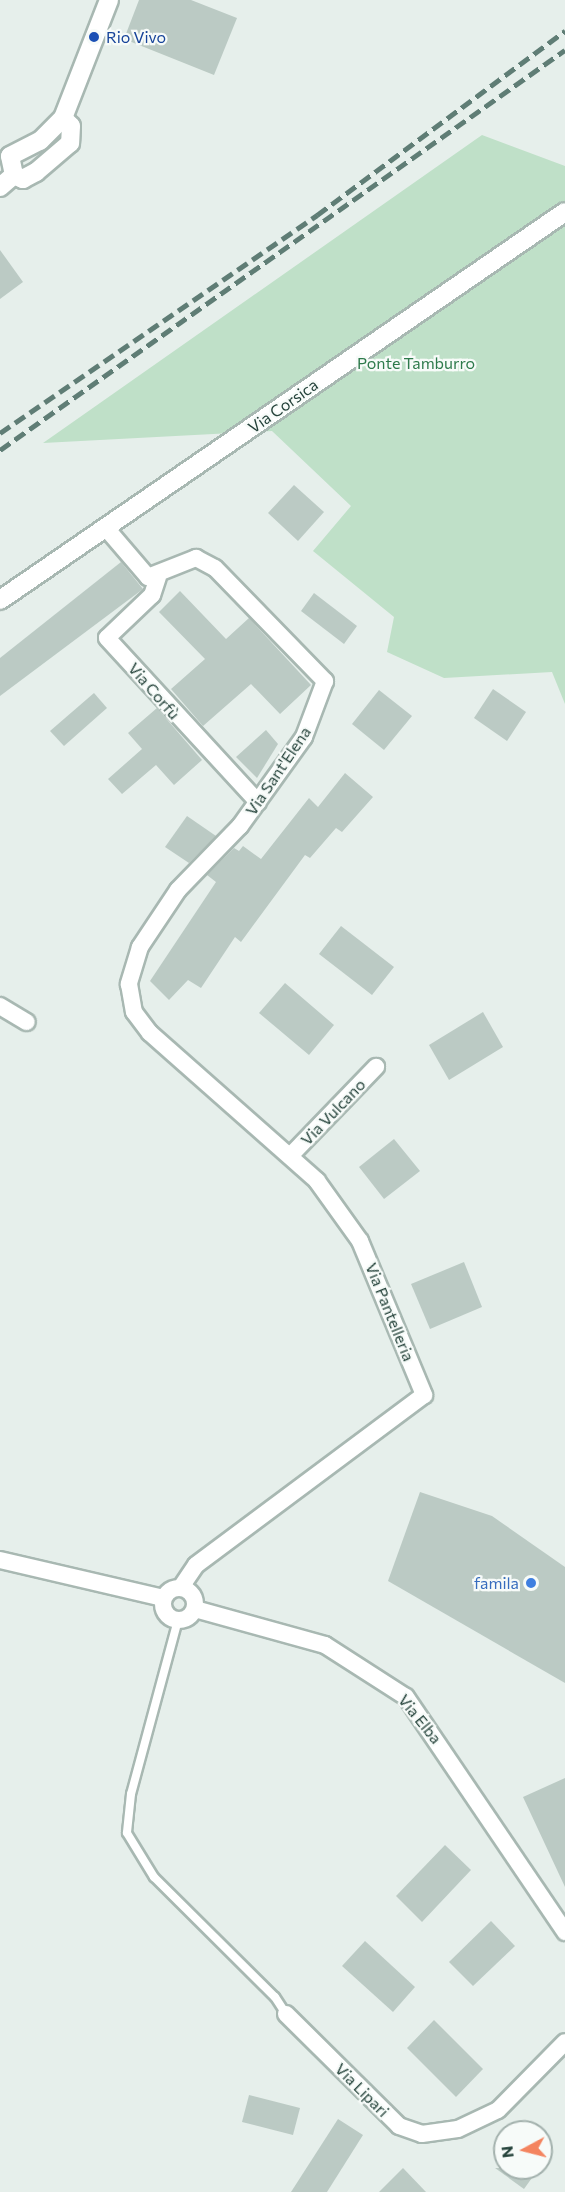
<!DOCTYPE html>
<html>
<head>
<meta charset="utf-8">
<style>
	body { margin:0 }
	#map { position:relative; width:565px; height:2192px; overflow:hidden; background:#e6efeb; font-family:Commissioner,sans-serif }
	div>[style] { position:absolute }
	[style*='--x'] { left:calc(var(--x)*1px); top:calc(var(--y)*1px); width:calc(var(--w)*1px); rotate:calc(var(--a)*1deg) }
	.green>* { inset:0; background:#bfe0c8 }
	.building>* { inset:0; background:#bbcac4 }
	.roads { filter:drop-shadow(2px 0 #a8b8b2) drop-shadow(-2px 0 #a8b8b2) drop-shadow(0 2px #a8b8b2) drop-shadow(0 -2px #a8b8b2) }
	.lane>* { height:8px; margin:-4px; padding:0 4px; transform-origin:4px; border-radius:4px; background:#fff }
	.street>* { height:16px; margin:-8px; padding:0 8px; transform-origin:8px; border-radius:8px; background:#fff }
	.street>.ring { margin:-8px; padding:0; box-sizing:content-box; background:none; border:16px solid #fff; border-radius:50% }
	.secondary>* { height:18px; margin:-9px; padding:0 9px; transform-origin:9px; border-radius:9px; background:#fff }
	.rail>* { height:4.5px; margin-top:-2.25px; transform-origin:0; background:repeating-linear-gradient(90deg,#5f7d75 0 12px,transparent 0 18px) }
	.dots>* { width:16px; height:16px; translate:-50% -50%; box-sizing:border-box; border:3px solid #f7fbf9; border-radius:50% }
	span { translate:-50% -50%; white-space:nowrap; text-align:center; line-height:1.15; -webkit-text-stroke:4.5px #f7fbf9; paint-order:stroke }
	.transit-label { font-size:16px; color:#164399 }
	.left { translate:0 -50%; text-align:left }
	.park-label { font-size:16px; color:#2d7a4b }
	.street-label { font-size:16px; color:#24423a }
	.shop-label { font-size:16px; color:#366cbe }
	.right { translate:-100% -50%; text-align:right }
	.north { position:absolute; left:493px; top:2120px; width:60px; height:60px; box-sizing:border-box; background:#f7fbf9; border:2px solid #a3b1ad; border-radius:50%; rotate:263deg; font-size:16px; font-weight:700; line-height:24px; text-align:center; color:#24423a }
	.north::after { content:''; display:block; margin:auto; width:21px; height:27px; background:#f4845f; clip-path:polygon(50% 0,100% 100%,50% 72%,0 100%) }
</style>
</head>
<body>
<div id="map">
	<div class="green">
		<i style="clip-path:polygon(482px 135px,565px 166px,565px 704px,552px 672px,444px 678px,387px 652px,394px 617px,313px 551px,351px 506px,272px 431px,43px 443px)"></i>
	</div>
	<div class="building">
		<i style="clip-path:polygon(139px 0,191px 0,237px 18px,214px 75px,124px 39px)"></i>
		<i style="clip-path:polygon(0 250px,23px 282px,0 299px)"></i>
		<i style="clip-path:polygon(294px 485px,324px 512px,298px 541px,268px 513px)"></i>
		<i style="clip-path:polygon(121px 562px,143px 589px,0 696px,0 658px)"></i>
		<i style="clip-path:polygon(180px 591px,226px 639px,249px 618px,311px 685px,280px 714px,251px 684px,203px 726px,171px 689px,205px 659px,159px 612px)"></i>
		<i style="clip-path:polygon(314px 593px,357px 626px,344px 644px,301px 611px)"></i>
		<i style="clip-path:polygon(493px 689px,526px 712px,507px 741px,474px 718px)"></i>
		<i style="clip-path:polygon(379px 690px,412px 716px,384px 750px,352px 724px)"></i>
		<i style="clip-path:polygon(94px 693px,107px 708px,64px 746px,50px 731px)"></i>
		<i style="clip-path:polygon(157px 708px,202px 760px,174px 785px,156px 765px,122px 794px,108px 779px,142px 749px,128px 733px)"></i>
		<i style="clip-path:polygon(266px 730px,278px 744px,257px 778px,236px 757px)"></i>
		<i style="clip-path:polygon(345px 773px,373px 797px,342px 832px,336px 828px,310px 858px,305px 855px,241px 942px,235px 937px,201px 988px,188px 980px,169px 1000px,150px 981px,216px 882px,207px 875px,234px 848px,239px 851px,243px 846px,261px 859px,309px 798px,318px 807px)"></i>
		<i style="clip-path:polygon(187px 816px,216px 836px,189px 863px,165px 847px)"></i>
		<i style="clip-path:polygon(341px 926px,394px 967px,372px 995px,319px 954px)"></i>
		<i style="clip-path:polygon(285px 983px,334px 1025px,309px 1055px,259px 1013px)"></i>
		<i style="clip-path:polygon(483px 1012px,503px 1047px,449px 1080px,429px 1045px)"></i>
		<i style="clip-path:polygon(394px 1139px,420px 1171px,384px 1199px,359px 1167px)"></i>
		<i style="clip-path:polygon(464px 1262px,482px 1307px,430px 1329px,411px 1284px)"></i>
		<i style="clip-path:polygon(420px 1492px,492px 1516px,565px 1567px,565px 1683px,388px 1581px)"></i>
		<i style="clip-path:polygon(565px 1778px,565px 1887px,523px 1797px)"></i>
		<i style="clip-path:polygon(445px 1845px,471px 1870px,422px 1922px,396px 1896px)"></i>
		<i style="clip-path:polygon(491px 1921px,515px 1946px,473px 1986px,449px 1962px)"></i>
		<i style="clip-path:polygon(365px 1941px,415px 1987px,393px 2012px,342px 1966px)"></i>
		<i style="clip-path:polygon(434px 2020px,483px 2069px,456px 2097px,407px 2048px)"></i>
		<i style="clip-path:polygon(249px 2095px,300px 2108px,293px 2135px,242px 2122px)"></i>
		<i style="clip-path:polygon(338px 2119px,363px 2135px,327px 2192px,291px 2192px)"></i>
		<i style="clip-path:polygon(403px 2168px,426px 2192px,379px 2192px)"></i>
		<i style="clip-path:polygon(495px 2168px,539px 2168px,524px 2189px)"></i>
	</div>
	<div class="roads">
		<div class="lane">
			<i style="--x:178;--y:1620;--w:180;--a:105.1"></i>
			<i style="--x:131;--y:1794;--w:39;--a:96"></i>
			<i style="--x:127;--y:1833;--w:52;--a:58.5"></i>
			<i style="--x:154;--y:1877;--w:170;--a:44.8"></i>
			<i style="--x:275;--y:1997;--w:20;--a:57"></i>
		</div>
		<div class="street">
			<i style="--x:106;--y:528;--w:65;--a:49.4"></i>
			<i style="--x:148;--y:577;--w:52;--a:-21.6"></i>
			<i style="--x:196;--y:558;--w:21;--a:28"></i>
			<i style="--x:215;--y:568;--w:158;--a:45.8"></i>
			<i style="--x:325;--y:681;--w:60;--a:110.6"></i>
			<i style="--x:304;--y:737;--w:110;--a:125.7"></i>
			<i style="--x:240;--y:826;--w:89;--a:134.1"></i>
			<i style="--x:178;--y:890;--w:69;--a:123.7"></i>
			<i style="--x:140;--y:947;--w:39;--a:107"></i>
			<i style="--x:129;--y:984;--w:28;--a:80"></i>
			<i style="--x:134;--y:1012;--w:26;--a:53"></i>
			<i style="--x:150;--y:1033;--w:223;--a:41.5"></i>
			<i style="--x:317;--y:1181;--w:74;--a:54.4"></i>
			<i style="--x:360;--y:1241;--w:167;--a:67.4"></i>
			<i style="--x:424;--y:1395;--w:284;--a:143.3"></i>
			<i style="--x:196;--y:1565;--w:27;--a:124"></i>
			<i style="--x:158;--y:577;--w:19;--a:108"></i>
			<i style="--x:152;--y:595;--w:62;--a:136.3"></i>
			<i style="--x:107;--y:638;--w:223;--a:47.4"></i>
			<i style="--x:0;--y:1006;--w:31;--a:31"></i>
			<i style="--x:290;--y:1156;--w:124;--a:-46"></i>
			<i style="--x:0;--y:1560;--w:167;--a:13.1"></i>
			<i class="ring" style="left:163px;top:1588px;width:16px;height:16px"></i>
			<i style="--x:195;--y:1609;--w:135;--a:15.5"></i>
			<i style="--x:325;--y:1645;--w:96;--a:32.7"></i>
			<i style="--x:406;--y:1697;--w:284;--a:55.9"></i>
			<i style="--x:286;--y:2014;--w:159;--a:44.7"></i>
			<i style="--x:399;--y:2126;--w:24;--a:19"></i>
			<i style="--x:422;--y:2134;--w:36;--a:-8"></i>
			<i style="--x:458;--y:2129;--w:44;--a:-25.4"></i>
			<i style="--x:498;--y:2110;--w:95;--a:-45.4"></i>
		</div>
		<div class="secondary">
			<i style="--x:63;--y:118;--w:11;--a:45"></i>
			<i style="--x:71;--y:126;--w:17;--a:93"></i>
			<i style="--x:70;--y:143;--w:45;--a:139.5"></i>
			<i style="--x:36;--y:172;--w:15;--a:152"></i>
			<i style="--x:23;--y:179;--w:10;--a:-156"></i>
			<i style="--x:14;--y:175;--w:19;--a:-102"></i>
			<i style="--x:10;--y:156;--w:34;--a:-27"></i>
			<i style="--x:40;--y:141;--w:33;--a:-45"></i>
			<i style="--x:63;--y:118;--w:127;--a:-68.7"></i>
			<i style="--x:0;--y:187;--w:18;--a:-41"></i>
			<i style="--x:0;--y:600;--w:685;--a:-34.48"></i>
		</div>
	</div>
	<div class="rail">
		<i style="--x:0;--y:433;--w:385;--a:-34.5"></i>
		<i style="--x:317;--y:215;--w:309;--a:-36.6"></i>
		<i style="--x:0;--y:450;--w:692;--a:-35.3"></i>
	</div>
	<div class="dots">
		<i style="left:94px;top:37px;background:#1a4fb4"></i>
		<i style="left:531px;top:1583px;background:#3f7fe0"></i>
	</div>
	<div class="transit-label">
		<span class="left" style="left:106px;top:37px">Rio Vivo</span>
	</div>
	<div class="park-label">
		<span style="left:416px;top:363px">Ponte Tamburro</span>
	</div>
	<div class="street-label">
		<span style="left:283px;top:406px;rotate:-35deg">Via Corsica</span>
		<span style="left:154px;top:691px;rotate:49deg">Via Corfù</span>
		<span style="left:278px;top:771px;rotate:-56deg">Via Sant'Elena</span>
		<span style="left:333px;top:1112px;rotate:-46deg">Via Vulcano</span>
		<span style="left:390px;top:1312px;rotate:68deg">Via Pantelleria</span>
		<span style="left:420px;top:1719px;rotate:51deg">Via Elba</span>
		<span style="left:362px;top:2090px;rotate:45deg">Via Lipari</span>
	</div>
	<div class="shop-label">
		<span class="right" style="left:519px;top:1583px">famila</span>
	</div>
	<div class="north">N</div>
</div>
</body>
</html>
